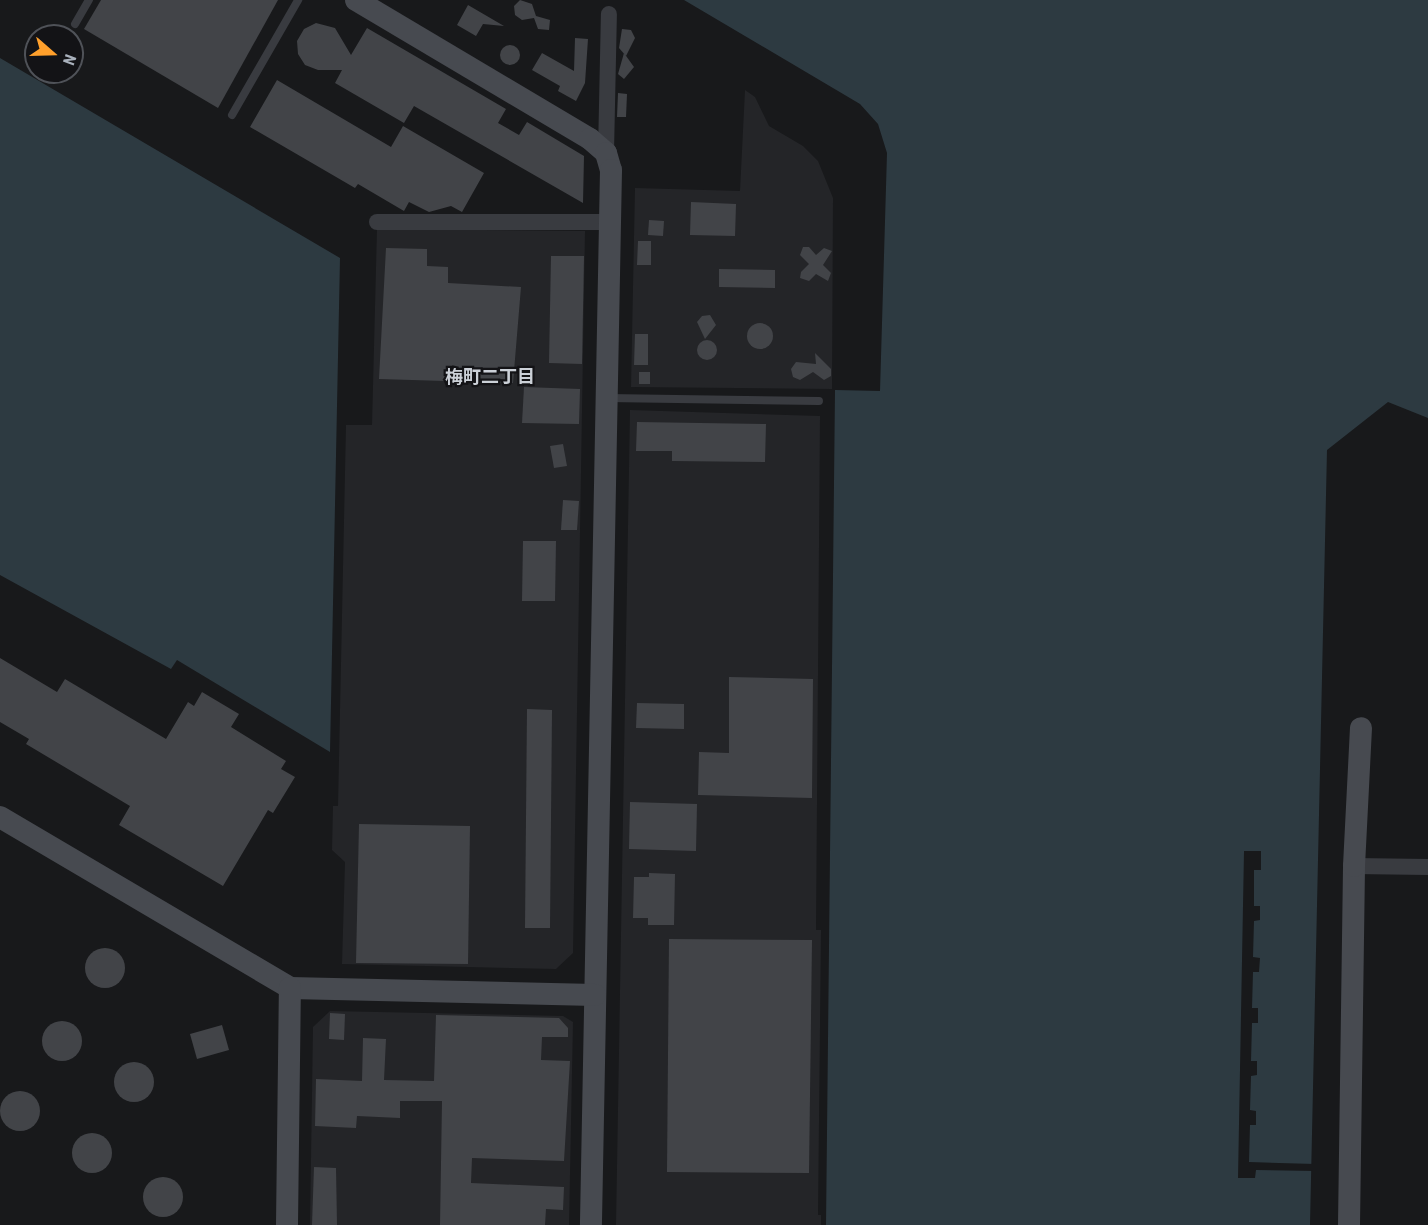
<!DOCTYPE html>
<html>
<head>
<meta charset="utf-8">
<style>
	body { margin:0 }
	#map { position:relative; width:1428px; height:1225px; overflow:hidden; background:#18191b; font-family:"Roboto Condensed","Noto Sans JP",sans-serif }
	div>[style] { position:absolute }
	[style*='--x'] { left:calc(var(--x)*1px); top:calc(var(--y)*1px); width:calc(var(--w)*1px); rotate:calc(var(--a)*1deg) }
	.built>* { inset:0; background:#242528 }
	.water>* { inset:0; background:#2d3a41 }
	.pier>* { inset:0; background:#18191b }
	.building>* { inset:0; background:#424448 }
	.round { border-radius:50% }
	.lane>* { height:8px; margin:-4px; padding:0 4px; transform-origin:4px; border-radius:4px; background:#393b40 }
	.street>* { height:16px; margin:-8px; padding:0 8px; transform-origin:8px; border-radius:8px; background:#393b40 }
	.secondary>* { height:22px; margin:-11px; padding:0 11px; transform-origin:11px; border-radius:11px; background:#474a50 }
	span { translate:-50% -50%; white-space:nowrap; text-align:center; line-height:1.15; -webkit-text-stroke:4.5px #131316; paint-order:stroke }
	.neighbourhood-label { font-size:18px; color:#cbd0d7; font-weight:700 }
	.north { position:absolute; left:24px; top:24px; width:60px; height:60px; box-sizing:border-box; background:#131316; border:2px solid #4f5258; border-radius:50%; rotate:110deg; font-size:16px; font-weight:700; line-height:24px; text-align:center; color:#a9b1bc }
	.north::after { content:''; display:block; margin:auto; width:21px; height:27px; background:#ffa02c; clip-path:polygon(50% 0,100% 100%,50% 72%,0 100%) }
</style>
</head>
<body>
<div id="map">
	<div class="built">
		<i style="clip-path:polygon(745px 90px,755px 97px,769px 126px,803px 146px,818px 161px,833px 198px,832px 389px,631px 387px,635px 188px,740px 191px)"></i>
		<i style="clip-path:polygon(377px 229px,585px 231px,573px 953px,556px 969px,342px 964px,345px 862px,332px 850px,333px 806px,338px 806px,346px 425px,372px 425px)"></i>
		<i style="clip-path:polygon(630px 410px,820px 416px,816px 930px,821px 930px,818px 1215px,821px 1215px,821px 1225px,616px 1225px)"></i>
		<i style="clip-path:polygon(330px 1011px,563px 1016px,573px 1022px,569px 1225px,310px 1225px,313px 1027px)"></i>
	</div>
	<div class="water">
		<i style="clip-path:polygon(684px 0,1428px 0,1428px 418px,1388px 402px,1327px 450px,1310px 1225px,826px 1225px,835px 390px,880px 391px,887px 153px,878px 124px,860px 104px)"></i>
		<i style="clip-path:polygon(0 58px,340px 258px,330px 752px,177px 660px,171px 669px,0 575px)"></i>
	</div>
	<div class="pier">
		<i style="clip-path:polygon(1244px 851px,1261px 851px,1261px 870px,1254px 870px,1254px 906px,1260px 906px,1260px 920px,1254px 921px,1253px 957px,1260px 958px,1259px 972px,1253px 972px,1252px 1008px,1258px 1008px,1258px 1023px,1252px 1023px,1251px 1061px,1257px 1061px,1257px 1075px,1251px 1076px,1250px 1110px,1256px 1111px,1256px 1125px,1250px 1125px,1249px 1162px,1315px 1164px,1315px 1171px,1256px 1170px,1255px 1178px,1238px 1178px)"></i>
	</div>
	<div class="building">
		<i style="clip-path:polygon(101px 0,278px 0,218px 108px,84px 29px)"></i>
		<i style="clip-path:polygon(520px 0,532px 4px,536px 16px,550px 20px,549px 30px,538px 29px,534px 18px,522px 20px,515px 15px,514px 6px)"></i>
		<i style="clip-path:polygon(468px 5px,504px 26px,483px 24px,476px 36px,457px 25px)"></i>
		<i style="clip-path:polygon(316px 23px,335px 28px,351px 55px,367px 28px,506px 109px,498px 123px,519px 135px,527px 122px,584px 156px,583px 203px,414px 106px,404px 123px,335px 83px,342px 70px,318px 70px,305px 65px,298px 54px,297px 41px,304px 29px)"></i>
		<i style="clip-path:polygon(622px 29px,631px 30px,635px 38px,626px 56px,619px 48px)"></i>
		<i style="clip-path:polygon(575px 38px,588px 39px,585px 83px,576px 101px,558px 91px,560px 86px,532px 70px,542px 53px,574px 71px)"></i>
		<i class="round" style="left:500px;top:45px;width:20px;height:20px"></i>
		<i style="clip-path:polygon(624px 53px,634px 67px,624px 79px,618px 74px)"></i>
		<i style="clip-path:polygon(277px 80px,391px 147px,403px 126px,484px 173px,462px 212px,451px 206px,429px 212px,409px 202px,404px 211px,358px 184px,355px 188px,250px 127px)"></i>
		<i style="clip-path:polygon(618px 93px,627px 94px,626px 117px,617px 117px)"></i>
		<i style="clip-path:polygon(691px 202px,736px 204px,735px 236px,690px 235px)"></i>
		<i style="clip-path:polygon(649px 220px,664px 221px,663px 236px,648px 235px)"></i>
		<i style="clip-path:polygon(638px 241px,651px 241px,651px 265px,637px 265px)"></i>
		<i style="clip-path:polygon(803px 247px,809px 247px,816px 255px,824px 248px,832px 251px,823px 265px,831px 273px,828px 281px,816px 274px,809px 281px,800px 278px,801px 272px,809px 264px,800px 255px)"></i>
		<i style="clip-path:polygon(386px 248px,427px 249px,427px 266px,448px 267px,448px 283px,521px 287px,513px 383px,379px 379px)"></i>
		<i style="clip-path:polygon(551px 256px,584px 256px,582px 364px,549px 363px)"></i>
		<i style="clip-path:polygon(719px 269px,775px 270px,775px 288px,719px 287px)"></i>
		<i style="clip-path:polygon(710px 315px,716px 325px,705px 339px,697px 322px,702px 316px)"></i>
		<i class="round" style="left:747px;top:323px;width:26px;height:26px"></i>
		<i style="clip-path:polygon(635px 334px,648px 334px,648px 365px,634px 365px)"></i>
		<i class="round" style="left:697px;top:340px;width:20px;height:20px"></i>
		<i style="clip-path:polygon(815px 353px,831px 369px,831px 376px,824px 380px,813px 372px,800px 380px,793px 377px,791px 369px,796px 362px,816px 364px)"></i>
		<i style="clip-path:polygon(639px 372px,650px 372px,650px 384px,639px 384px)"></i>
		<i style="clip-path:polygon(524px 387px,580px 389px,579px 424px,522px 423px)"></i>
		<i style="clip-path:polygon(637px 422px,766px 424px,765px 462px,672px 461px,672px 451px,636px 451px)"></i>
		<i style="clip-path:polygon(563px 444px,567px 466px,554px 468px,550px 446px)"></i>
		<i style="clip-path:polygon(563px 500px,579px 501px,577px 530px,561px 530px)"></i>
		<i style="clip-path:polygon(523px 541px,556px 541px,555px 601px,522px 601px)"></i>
		<i style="clip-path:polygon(0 658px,57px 692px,65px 679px,166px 739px,188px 702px,194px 706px,202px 692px,239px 714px,231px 727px,286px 761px,281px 769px,295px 777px,273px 813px,268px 810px,223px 886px,119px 825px,130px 806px,26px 744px,29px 739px,0 722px)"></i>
		<i style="clip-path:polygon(729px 677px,813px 679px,812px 798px,698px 795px,699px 752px,729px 753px)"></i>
		<i style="clip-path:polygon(637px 703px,684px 704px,684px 729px,636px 728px)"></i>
		<i style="clip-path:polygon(527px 709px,552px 710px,550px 928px,525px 928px)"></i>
		<i style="clip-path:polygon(630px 802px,697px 804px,696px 851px,629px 849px)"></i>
		<i style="clip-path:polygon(359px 824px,470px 826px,468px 964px,356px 963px)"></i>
		<i style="clip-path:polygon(649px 873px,675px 874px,674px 925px,648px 925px,648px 918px,633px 918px,634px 877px,649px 877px)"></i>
		<i style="clip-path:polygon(669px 939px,812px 940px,809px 1173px,667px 1172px)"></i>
		<i class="round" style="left:85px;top:948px;width:40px;height:40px"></i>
		<i style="clip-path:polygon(330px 1013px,345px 1014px,344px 1040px,329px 1039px)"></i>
		<i style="clip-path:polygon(436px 1015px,559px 1018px,568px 1028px,568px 1037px,542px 1037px,541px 1060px,570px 1061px,564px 1161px,472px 1158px,471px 1183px,564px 1187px,563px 1210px,546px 1209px,545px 1225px,440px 1225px,442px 1101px,400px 1101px,400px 1118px,357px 1116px,356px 1128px,315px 1126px,316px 1079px,362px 1081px,363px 1038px,386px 1039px,384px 1080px,434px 1081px)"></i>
		<i class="round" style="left:42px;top:1021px;width:40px;height:40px"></i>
		<i style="clip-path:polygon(222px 1025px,229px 1050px,197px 1059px,190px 1034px)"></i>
		<i class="round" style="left:114px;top:1062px;width:40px;height:40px"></i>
		<i class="round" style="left:0;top:1091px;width:40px;height:40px"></i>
		<i class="round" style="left:72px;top:1133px;width:40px;height:40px"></i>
		<i style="clip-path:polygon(314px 1167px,336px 1168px,337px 1225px,312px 1225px)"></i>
		<i class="round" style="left:143px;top:1177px;width:40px;height:40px"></i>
	</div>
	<div class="lane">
		<i style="--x:75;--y:24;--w:28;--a:-60"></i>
		<i style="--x:232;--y:115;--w:133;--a:-60.1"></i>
		<i style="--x:607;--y:398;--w:212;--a:0.8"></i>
	</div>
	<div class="street">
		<i style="--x:606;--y:153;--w:139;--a:-88.8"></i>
		<i style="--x:377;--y:222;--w:233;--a:0"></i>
		<i style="--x:1354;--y:866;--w:74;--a:0.8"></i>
	</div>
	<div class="secondary">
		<i style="--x:356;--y:0;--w:272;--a:30.7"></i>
		<i style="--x:590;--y:139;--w:21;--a:41"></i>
		<i style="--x:606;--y:153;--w:18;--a:74"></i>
		<i style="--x:611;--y:170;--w:1055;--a:91.09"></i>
		<i style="--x:0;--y:817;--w:337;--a:30.5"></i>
		<i style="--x:290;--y:988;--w:305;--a:1.3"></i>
		<i style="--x:287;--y:1225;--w:237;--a:-89.3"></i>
		<i style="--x:1349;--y:1225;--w:359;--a:-89.2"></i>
		<i style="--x:1354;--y:866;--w:138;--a:-87.1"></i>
	</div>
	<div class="neighbourhood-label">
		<span style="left:490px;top:377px">梅町二丁目</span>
	</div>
	<div class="north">N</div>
</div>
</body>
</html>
